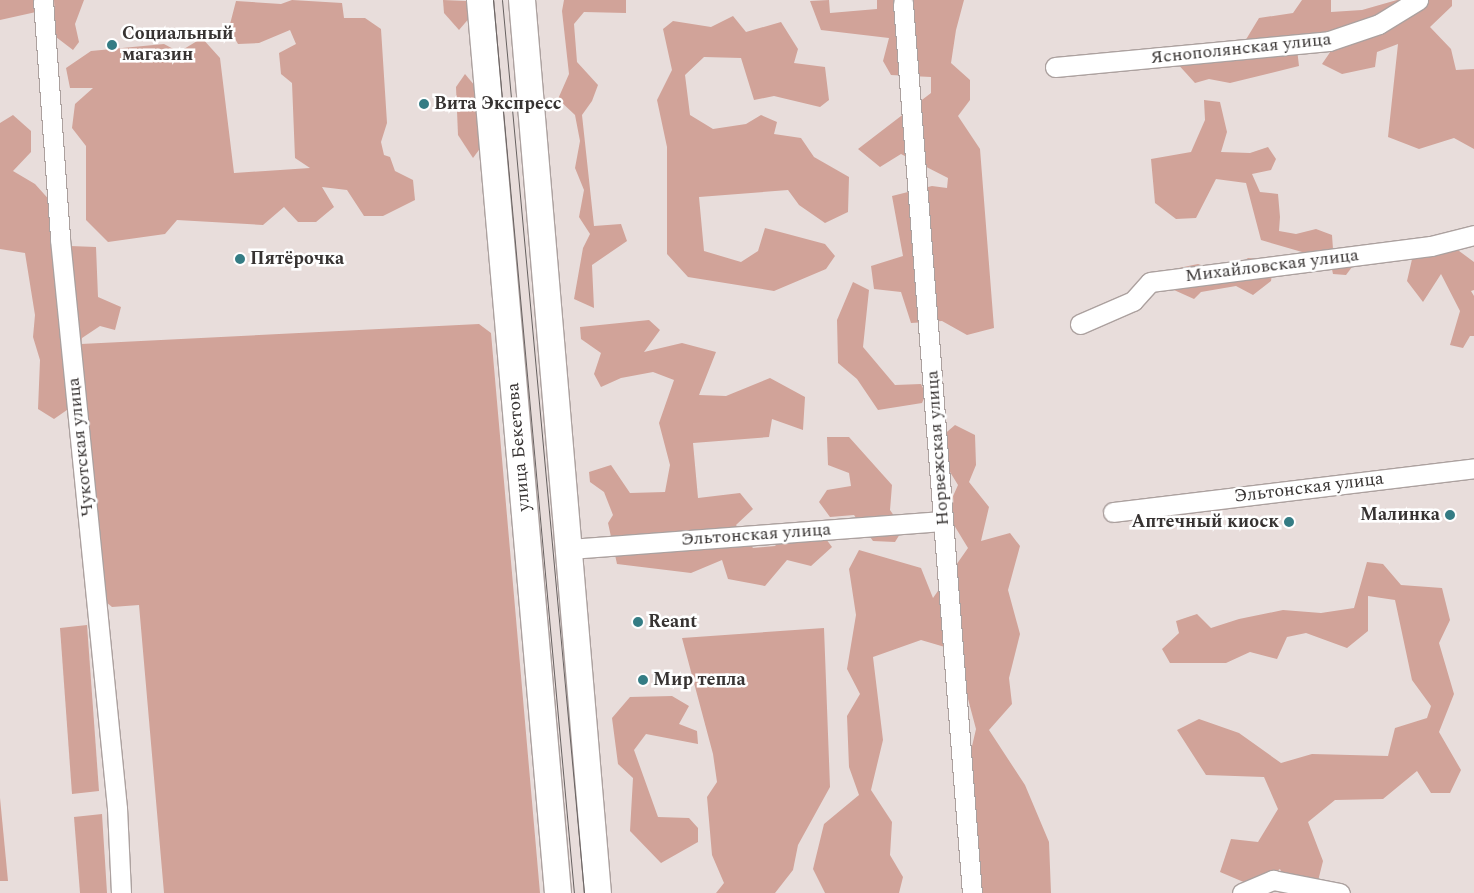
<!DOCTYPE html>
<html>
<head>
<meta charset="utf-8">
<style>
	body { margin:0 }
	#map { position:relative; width:1474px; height:893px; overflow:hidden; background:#e8dddb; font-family:Spectral,serif }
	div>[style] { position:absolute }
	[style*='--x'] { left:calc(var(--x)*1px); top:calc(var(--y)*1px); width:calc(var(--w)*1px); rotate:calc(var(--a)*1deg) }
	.green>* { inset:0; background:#d1a399 }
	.roads { filter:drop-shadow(1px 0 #aca19f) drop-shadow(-1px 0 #aca19f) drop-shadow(0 1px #aca19f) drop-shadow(0 -1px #aca19f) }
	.minor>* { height:19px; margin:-9.5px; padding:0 9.5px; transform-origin:9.5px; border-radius:9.5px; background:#fff }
	.secondary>* { height:26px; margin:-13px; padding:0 13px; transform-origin:13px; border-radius:13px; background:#fff }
	.tram>* { height:1px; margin:-0.5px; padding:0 0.5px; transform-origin:0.5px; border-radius:0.5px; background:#676160 }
	.dots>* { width:14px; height:14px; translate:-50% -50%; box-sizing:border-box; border:2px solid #fff; border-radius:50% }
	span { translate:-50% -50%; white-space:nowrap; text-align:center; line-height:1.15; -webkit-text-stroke:5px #fff; paint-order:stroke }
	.poi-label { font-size:18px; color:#373332; font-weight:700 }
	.left { translate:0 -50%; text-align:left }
	.right { translate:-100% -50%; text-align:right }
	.street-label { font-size:18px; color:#373332 }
</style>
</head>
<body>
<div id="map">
	<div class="green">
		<i style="clip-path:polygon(0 0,41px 0,36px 12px,0 20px)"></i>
		<i style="clip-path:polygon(54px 0,84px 0,75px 24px,79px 42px,73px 50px,56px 37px)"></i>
		<i style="clip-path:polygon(292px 0,342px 3px,344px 18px,365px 18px,381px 29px,387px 123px,381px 142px,384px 155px,390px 157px,395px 171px,413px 180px,415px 200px,383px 216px,364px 216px,347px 190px,322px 187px,334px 207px,316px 222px,298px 222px,284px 207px,263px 225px,177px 220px,165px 234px,108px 242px,86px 220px,86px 146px,72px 128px,75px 104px,93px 88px,70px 88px,66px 68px,91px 51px,164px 44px,179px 52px,202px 38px,220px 58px,234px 173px,310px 168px,295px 158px,292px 83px,281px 74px,279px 53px,296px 44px,290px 30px,259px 43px,238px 44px,229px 28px,236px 1px,281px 4px)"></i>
		<i style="clip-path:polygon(443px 0,466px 1px,471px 16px,459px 30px,444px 13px)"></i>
		<i style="clip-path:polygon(564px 0,626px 0,626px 13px,584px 12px,574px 24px,577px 62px,598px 85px,592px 101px,582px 115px,594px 226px,621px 224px,627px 241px,592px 265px,594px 308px,574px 299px,583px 248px,590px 234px,579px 217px,584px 190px,575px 168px,580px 141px,575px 115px,558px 99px,569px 74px,562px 11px)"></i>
		<i style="clip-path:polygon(829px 0,830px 13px,877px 9px,877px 0,964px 0,956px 30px,951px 63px,970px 80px,970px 100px,958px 116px,980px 149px,994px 328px,967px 335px,942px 321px,911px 323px,901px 292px,874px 289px,871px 266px,903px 256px,892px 196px,932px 186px,947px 188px,948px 178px,901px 154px,880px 167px,858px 149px,931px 93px,931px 77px,891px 75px,883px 61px,889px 38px,821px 30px,810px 1px)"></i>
		<i style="clip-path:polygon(1302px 0,1331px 0,1331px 12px,1362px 10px,1397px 0,1452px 0,1452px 6px,1430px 27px,1451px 49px,1456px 70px,1474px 69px,1474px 149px,1454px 138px,1419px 149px,1388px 137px,1398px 44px,1377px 52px,1375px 67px,1342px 74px,1322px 64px,1335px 45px,1296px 41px,1299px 66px,1230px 83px,1209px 79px,1195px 83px,1175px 61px,1236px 56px,1259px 18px,1293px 13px)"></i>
		<i style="clip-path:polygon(733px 16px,746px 32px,781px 22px,798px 49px,794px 63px,825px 67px,829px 100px,820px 107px,774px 96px,754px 100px,741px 58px,704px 57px,685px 75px,690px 115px,713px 129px,746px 124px,761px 115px,777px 122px,774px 134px,801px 138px,814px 157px,849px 177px,848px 212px,825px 223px,799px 205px,788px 190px,699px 197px,704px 251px,741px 262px,758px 251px,765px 228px,825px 244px,835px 256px,826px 269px,774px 291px,688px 277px,667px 254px,667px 147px,657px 100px,672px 70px,663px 29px,673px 21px,711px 27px)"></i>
		<i style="clip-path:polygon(465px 74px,480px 92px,487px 139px,473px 158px,458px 135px,456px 87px)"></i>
		<i style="clip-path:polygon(1204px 100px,1220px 102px,1227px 132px,1221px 152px,1250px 153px,1268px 147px,1276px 159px,1271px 170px,1252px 174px,1260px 192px,1278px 194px,1280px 217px,1279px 231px,1296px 234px,1316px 229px,1332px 235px,1333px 249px,1351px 251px,1358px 259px,1346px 275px,1333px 274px,1328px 251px,1309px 254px,1261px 240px,1246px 183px,1216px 179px,1196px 218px,1176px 219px,1155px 203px,1151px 159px,1191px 152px,1205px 120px)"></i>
		<i style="clip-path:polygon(13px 115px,31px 131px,31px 152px,13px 171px,35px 184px,53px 204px,70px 246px,96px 247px,98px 297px,121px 307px,115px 330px,100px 326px,82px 338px,81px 344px,479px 324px,491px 333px,540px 893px,164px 893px,139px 605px,112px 607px,105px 601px,77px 403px,54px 419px,38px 409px,40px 360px,33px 337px,35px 315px,25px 253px,0 249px,0 123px)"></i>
		<i style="clip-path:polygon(1451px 245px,1474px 262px,1474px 290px,1471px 291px,1474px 296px,1474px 336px,1470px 336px,1463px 348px,1450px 345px,1460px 311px,1441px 274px,1423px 302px,1407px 281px,1413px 255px)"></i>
		<i style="clip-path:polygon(1248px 258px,1274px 260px,1271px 281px,1253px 295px,1236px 286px,1201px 292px,1194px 299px,1174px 290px,1174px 269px,1198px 264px,1210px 268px,1238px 265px)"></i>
		<i style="clip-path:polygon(853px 282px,869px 290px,863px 347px,895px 385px,921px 384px,926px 394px,922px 403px,878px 410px,857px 379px,838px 363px,837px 320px)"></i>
		<i style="clip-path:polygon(649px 320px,660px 330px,644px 352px,682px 343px,716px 352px,699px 395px,726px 396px,770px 378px,805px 397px,803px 430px,772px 419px,769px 437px,693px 443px,698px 498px,740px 493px,753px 509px,736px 525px,753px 548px,775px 546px,792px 528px,817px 527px,832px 547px,811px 566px,787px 560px,765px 586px,728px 579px,722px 560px,691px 573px,617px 564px,608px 523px,613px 515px,604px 492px,590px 482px,589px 472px,611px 465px,630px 493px,665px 492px,670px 465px,659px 423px,674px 380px,653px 372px,621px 378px,601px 387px,594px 374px,601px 353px,581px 339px,580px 327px)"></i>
		<i style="clip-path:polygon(955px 425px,975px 435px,976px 465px,969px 482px,989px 507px,981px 541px,1010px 533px,1020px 546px,1008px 590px,1020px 634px,1009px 678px,1012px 704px,989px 730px,1025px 785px,1049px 842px,1051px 893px,976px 893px,967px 768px,976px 729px,955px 650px,921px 640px,873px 657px,883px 740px,871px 790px,892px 822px,890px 855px,903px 877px,899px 893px,825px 893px,813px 869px,824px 824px,859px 795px,849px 767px,847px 716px,860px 694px,847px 669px,856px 615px,849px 569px,859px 550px,921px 568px,933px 598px,968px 548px,946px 512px,958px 485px,942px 459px,941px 437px)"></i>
		<i style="clip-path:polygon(827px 437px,849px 437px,892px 485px,890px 510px,903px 529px,895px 542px,873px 541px,854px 515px,830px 517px,819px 502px,827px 490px,851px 486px,849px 473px,828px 465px)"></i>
		<i style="clip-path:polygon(1367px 562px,1383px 564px,1401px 585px,1442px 588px,1450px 620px,1439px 643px,1454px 694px,1439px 732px,1461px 770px,1450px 793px,1431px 793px,1417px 771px,1383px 799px,1335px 800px,1308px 822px,1323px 861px,1315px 893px,1291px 893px,1280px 869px,1253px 886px,1220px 872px,1231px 839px,1258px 842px,1278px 809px,1264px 777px,1206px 775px,1177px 730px,1199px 719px,1239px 733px,1281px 763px,1312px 754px,1388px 756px,1395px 728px,1427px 718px,1431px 706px,1412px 680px,1395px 600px,1368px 596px,1368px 631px,1347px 648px,1306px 633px,1287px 637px,1277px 659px,1250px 652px,1226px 663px,1170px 663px,1162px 649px,1179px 633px,1176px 621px,1197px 614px,1211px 628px,1239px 619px,1283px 610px,1321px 613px,1354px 608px)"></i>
		<i style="clip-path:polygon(87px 625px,99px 791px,72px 794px,60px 628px)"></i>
		<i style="clip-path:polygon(824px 628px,830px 787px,798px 845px,793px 870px,775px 893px,716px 893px,724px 883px,712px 855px,707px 797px,717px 782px,713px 754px,682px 638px)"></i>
		<i style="clip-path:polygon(672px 696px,689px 706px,679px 724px,697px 731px,698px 744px,646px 734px,634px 750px,658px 817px,689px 818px,698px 828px,698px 842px,661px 863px,630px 831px,633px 778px,618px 764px,612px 718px,630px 697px)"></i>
		<i style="clip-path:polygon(0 798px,8px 881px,0 881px)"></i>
		<i style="clip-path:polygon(102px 814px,107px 893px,80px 893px,74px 817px)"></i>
	</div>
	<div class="roads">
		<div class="minor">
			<i style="--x:43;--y:0;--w:240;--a:85.9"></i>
			<i style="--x:60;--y:239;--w:572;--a:84.28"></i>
			<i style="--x:117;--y:808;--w:85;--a:87.3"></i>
			<i style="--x:903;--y:3;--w:893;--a:85.57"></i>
			<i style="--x:1055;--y:67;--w:275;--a:-5.4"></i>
			<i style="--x:1329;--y:41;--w:53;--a:-18.8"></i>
			<i style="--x:1379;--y:24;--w:46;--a:-31.6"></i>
			<i style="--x:1080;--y:324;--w:58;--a:-23.5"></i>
			<i style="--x:1133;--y:301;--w:25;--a:-48"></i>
			<i style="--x:1150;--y:282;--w:283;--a:-7.3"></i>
			<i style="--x:1431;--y:246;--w:44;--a:-14.3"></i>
			<i style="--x:1113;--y:512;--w:364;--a:-6.9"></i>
			<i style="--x:569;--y:549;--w:375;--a:-4.3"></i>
			<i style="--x:1242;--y:893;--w:34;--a:-23"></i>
			<i style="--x:1273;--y:880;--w:68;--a:11"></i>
		</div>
		<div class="secondary">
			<i style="--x:480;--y:0;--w:896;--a:85.01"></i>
			<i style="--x:522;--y:0;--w:896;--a:85.14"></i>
		</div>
	</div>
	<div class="tram">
		<i style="--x:493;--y:0;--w:897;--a:84.82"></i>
		<i style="--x:502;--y:0;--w:897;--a:84.75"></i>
	</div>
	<div class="dots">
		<i style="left:112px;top:45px;background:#347c84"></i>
		<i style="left:424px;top:104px;background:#347c84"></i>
		<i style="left:240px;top:259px;background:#347c84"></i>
		<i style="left:1450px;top:515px;background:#347c84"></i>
		<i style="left:1289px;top:522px;background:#347c84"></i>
		<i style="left:638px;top:622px;background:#347c84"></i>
		<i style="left:643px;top:680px;background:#347c84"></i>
	</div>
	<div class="poi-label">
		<span class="left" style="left:122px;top:45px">Социальный<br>магазин</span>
		<span class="left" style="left:434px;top:104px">Вита Экспресс</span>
		<span class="left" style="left:250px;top:259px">Пятёрочка</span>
		<span class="right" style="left:1440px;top:515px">Малинка</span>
		<span class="right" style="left:1279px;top:522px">Аптечный киоск</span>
		<span class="left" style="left:648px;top:622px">Reant</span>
		<span class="left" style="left:653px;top:680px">Мир тепла</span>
	</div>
	<div class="street-label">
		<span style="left:1241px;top:49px;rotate:-6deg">Яснополянская улица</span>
		<span style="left:1272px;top:266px;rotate:-7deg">Михайловская улица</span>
		<span style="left:81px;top:447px;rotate:-96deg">Чукотская улица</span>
		<span style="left:519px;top:447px;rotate:-95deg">улица Бекетова</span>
		<span style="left:938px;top:448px;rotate:-94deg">Норвежская улица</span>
		<span style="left:1309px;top:488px;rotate:-7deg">Эльтонская улица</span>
		<span style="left:756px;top:535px;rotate:-4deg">Эльтонская улица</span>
	</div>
</div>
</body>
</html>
